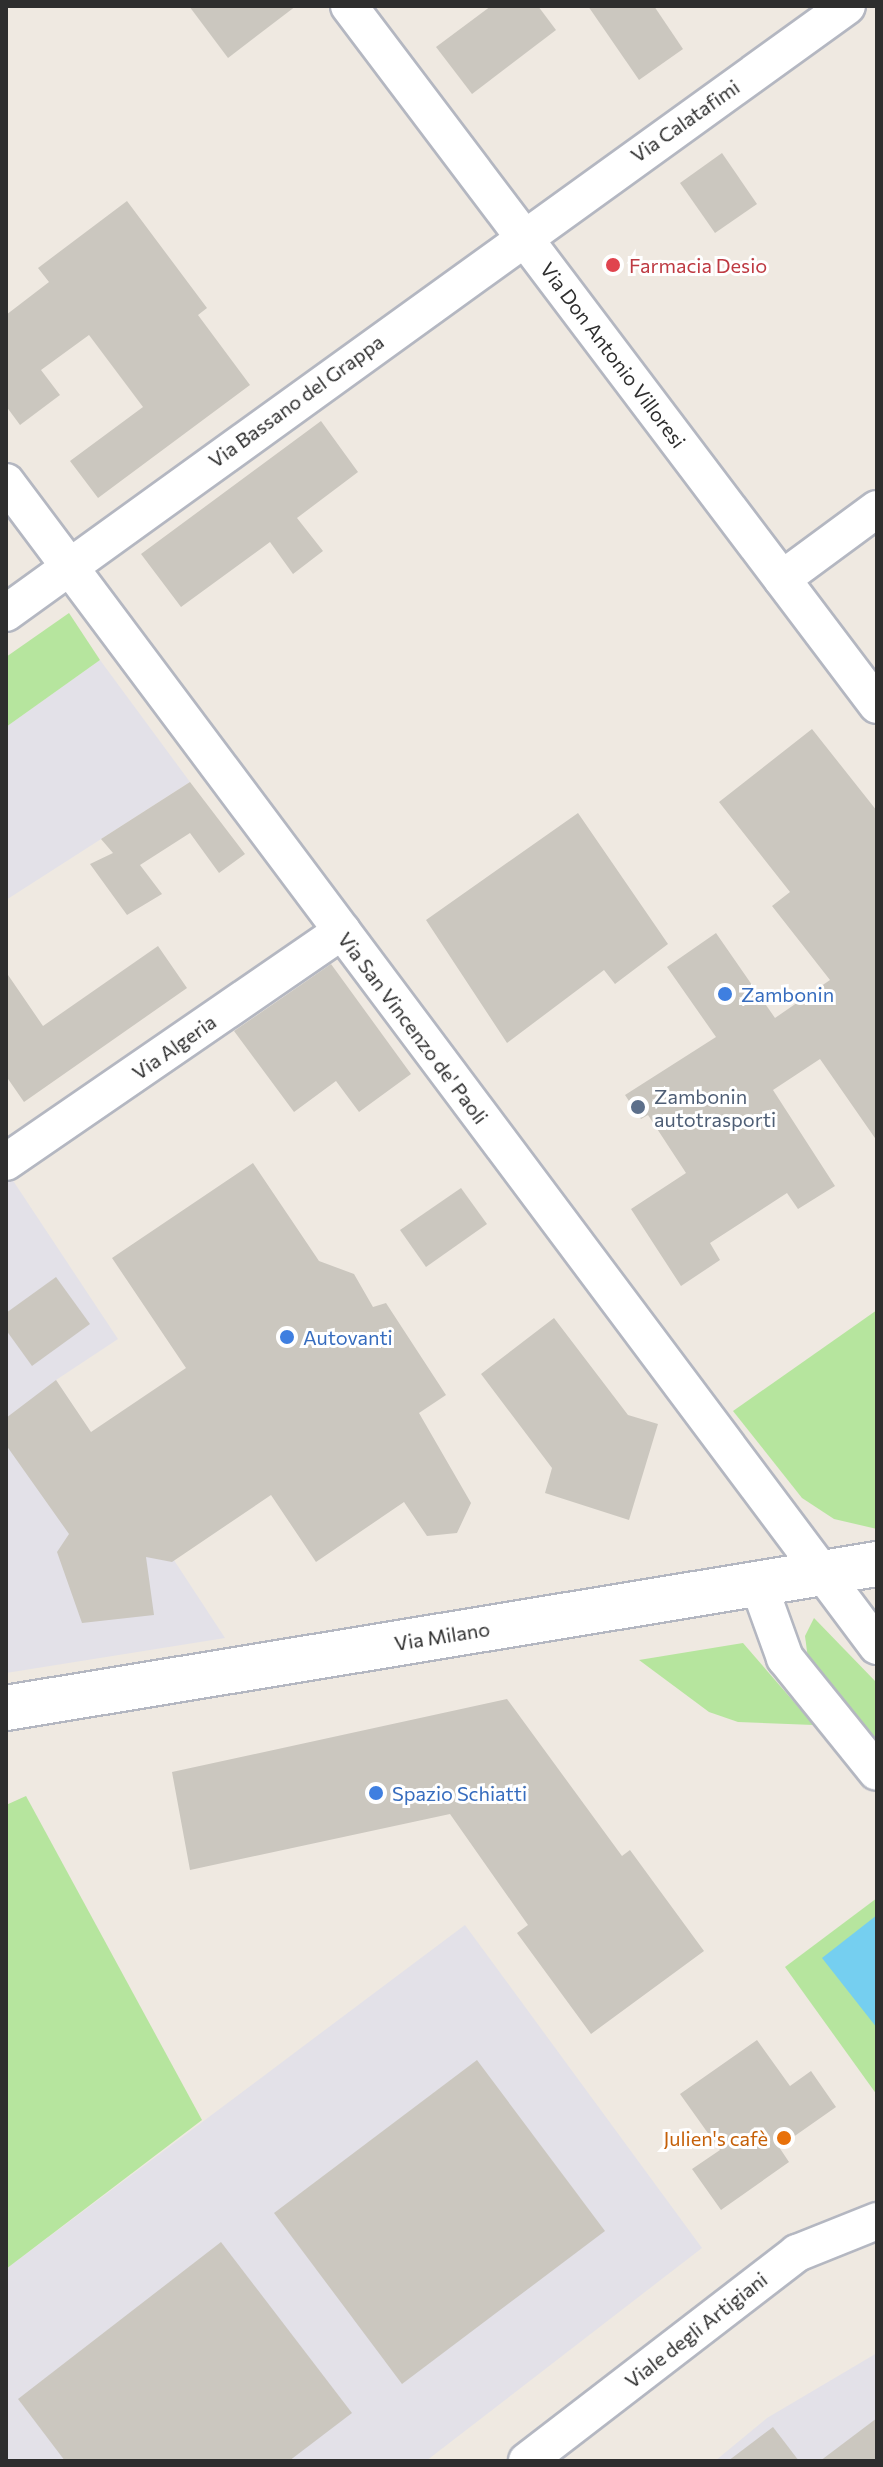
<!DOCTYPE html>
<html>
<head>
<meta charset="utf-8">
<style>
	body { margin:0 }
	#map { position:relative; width:883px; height:2467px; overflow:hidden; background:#efe9e1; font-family:Commissioner,sans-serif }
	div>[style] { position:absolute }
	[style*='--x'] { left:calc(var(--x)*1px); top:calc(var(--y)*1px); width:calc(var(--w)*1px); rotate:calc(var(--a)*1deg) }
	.industrial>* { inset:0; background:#e3e1e8 }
	.green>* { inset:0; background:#b6e59e }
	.water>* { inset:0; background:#75cff0 }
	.building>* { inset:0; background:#cbc7bf }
	.roads { filter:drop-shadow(2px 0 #b4b7c1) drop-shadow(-2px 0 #b4b7c1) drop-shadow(0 2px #b4b7c1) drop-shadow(0 -2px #b4b7c1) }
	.minor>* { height:36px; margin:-18px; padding:0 18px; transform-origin:18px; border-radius:18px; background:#fff }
	.secondary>* { height:44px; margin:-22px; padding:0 22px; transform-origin:22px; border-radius:22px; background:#fff }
	.dots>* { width:22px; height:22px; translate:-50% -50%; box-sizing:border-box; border:4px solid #fff; border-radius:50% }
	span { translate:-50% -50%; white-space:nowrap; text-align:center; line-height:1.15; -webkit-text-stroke:6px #fff; paint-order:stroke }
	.street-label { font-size:20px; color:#2e2e2e }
	.health-label { font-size:20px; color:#be3a42 }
	.left { translate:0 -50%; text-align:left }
	.shop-label { font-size:20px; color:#366cbe }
	.service-label { font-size:20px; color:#4e5e75 }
	.food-label { font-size:20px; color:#c56008 }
	.right { translate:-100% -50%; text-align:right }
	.frame { position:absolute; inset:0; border:8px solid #2e2e2e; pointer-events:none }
</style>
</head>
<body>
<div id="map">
	<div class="industrial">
		<i style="clip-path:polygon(100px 660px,190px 782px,6px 900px,6px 727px)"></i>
		<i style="clip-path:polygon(6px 1135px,24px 1161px,8px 1173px,118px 1339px,56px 1380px,225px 1638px,6px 1673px)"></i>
		<i style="clip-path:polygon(465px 1925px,702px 2248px,426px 2461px,6px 2461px,6px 2269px)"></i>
		<i style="clip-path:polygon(877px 2353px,877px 2461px,715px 2461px,767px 2418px)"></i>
	</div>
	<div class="green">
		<i style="clip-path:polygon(69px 613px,100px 660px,6px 727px,6px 657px)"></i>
		<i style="clip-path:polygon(877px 1310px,877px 1529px,834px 1519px,802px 1498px,733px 1411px)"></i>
		<i style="clip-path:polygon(814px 1618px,877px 1683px,877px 1755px,810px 1674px,805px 1636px)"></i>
		<i style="clip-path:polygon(743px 1643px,814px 1725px,738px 1722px,709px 1712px,639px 1660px)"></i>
		<i style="clip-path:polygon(26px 1796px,202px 2120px,6px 2269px,6px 1805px)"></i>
		<i style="clip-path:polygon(877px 1898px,877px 2095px,785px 1967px)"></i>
	</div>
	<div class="water">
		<i style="clip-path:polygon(877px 1915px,877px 2028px,822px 1958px)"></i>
	</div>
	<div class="building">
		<i style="clip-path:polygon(189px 6px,296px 6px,228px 58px)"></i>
		<i style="clip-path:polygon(491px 6px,538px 6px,556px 30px,472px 94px,436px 47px)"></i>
		<i style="clip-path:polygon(588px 6px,654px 6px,683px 49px,639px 80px)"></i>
		<i style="clip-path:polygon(722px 153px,757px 204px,715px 233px,680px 183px)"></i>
		<i style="clip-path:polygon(127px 201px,207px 308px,198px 315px,250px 385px,98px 498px,70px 461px,143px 407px,89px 335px,41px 370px,60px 395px,20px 425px,6px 406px,6px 315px,49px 282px,38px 268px)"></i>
		<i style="clip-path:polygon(321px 421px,358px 472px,297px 518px,323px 551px,293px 574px,270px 542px,181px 607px,141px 554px)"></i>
		<i style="clip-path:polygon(812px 729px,877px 811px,877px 1141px,820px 1059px,773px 1090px,835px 1186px,798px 1209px,787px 1193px,710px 1243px,720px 1260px,681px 1286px,631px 1209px,686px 1173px,648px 1115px,641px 1119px,625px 1095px,716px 1037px,667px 967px,716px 933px,775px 1018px,830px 980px,772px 906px,790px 892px,719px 802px)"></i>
		<i style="clip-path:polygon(190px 782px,245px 854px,219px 873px,190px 833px,140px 865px,162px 894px,127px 915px,90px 864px,113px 853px,101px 839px)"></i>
		<i style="clip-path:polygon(578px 813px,668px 944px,615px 984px,604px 970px,507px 1043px,426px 920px)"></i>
		<i style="clip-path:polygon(158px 946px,187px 988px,24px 1102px,6px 1076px,6px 972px,43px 1026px)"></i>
		<i style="clip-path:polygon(331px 964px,411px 1074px,359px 1112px,336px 1081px,294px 1112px,234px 1031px)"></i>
		<i style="clip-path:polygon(253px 1163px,319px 1261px,354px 1274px,373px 1307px,386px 1303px,446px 1395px,419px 1413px,471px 1503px,457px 1533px,427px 1536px,404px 1502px,316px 1562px,271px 1495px,172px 1562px,146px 1557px,154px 1615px,82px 1623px,57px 1552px,69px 1534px,6px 1445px,6px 1418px,56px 1380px,91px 1432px,186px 1368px,112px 1258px)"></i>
		<i style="clip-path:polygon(461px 1188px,487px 1224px,426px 1267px,400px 1230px)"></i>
		<i style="clip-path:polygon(56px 1277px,90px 1324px,32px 1366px,6px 1330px,6px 1313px)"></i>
		<i style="clip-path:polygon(554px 1318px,628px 1415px,658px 1424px,629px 1520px,545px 1493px,552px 1468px,481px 1374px)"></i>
		<i style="clip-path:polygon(507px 1699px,622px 1856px,630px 1850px,704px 1951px,591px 2034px,517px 1933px,528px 1925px,450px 1814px,190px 1870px,172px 1772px)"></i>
		<i style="clip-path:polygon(757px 2040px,790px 2086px,811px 2071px,836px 2107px,779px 2147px,789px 2162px,721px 2210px,692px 2169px,720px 2150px,680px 2094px)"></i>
		<i style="clip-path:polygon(477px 2060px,605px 2231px,402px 2384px,274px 2213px)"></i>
		<i style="clip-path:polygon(221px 2242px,352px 2413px,289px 2461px,65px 2461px,18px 2399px)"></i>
		<i style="clip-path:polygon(877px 2418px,877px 2461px,820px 2461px)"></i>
		<i style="clip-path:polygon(773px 2427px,799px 2461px,728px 2461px)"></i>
	</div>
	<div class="roads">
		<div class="minor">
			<i style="--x:349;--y:6;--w:876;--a:52.93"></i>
			<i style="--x:6;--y:482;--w:1454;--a:53.19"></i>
			<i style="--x:782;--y:579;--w:118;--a:-36.4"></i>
			<i style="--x:6;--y:613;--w:1037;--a:-35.82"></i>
			<i style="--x:6;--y:1162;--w:408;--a:-34.5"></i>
			<i style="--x:758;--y:1583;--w:80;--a:70.2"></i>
			<i style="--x:785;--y:1658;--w:146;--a:51.1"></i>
			<i style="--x:527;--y:2461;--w:341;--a:-37.6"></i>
			<i style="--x:797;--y:2253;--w:86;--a:-21.8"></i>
		</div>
		<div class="secondary">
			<i style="--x:6;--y:1708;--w:883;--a:-9.39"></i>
		</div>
	</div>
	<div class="dots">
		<i style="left:613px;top:265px;background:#e0444e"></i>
		<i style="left:725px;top:994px;background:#3f7fe0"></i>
		<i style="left:638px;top:1107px;background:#5c6f8a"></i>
		<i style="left:287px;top:1337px;background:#3f7fe0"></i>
		<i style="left:376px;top:1793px;background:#3f7fe0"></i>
		<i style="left:784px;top:2138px;background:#e8710a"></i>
	</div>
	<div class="street-label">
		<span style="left:685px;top:121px;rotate:-35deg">Via Calatafimi</span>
		<span style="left:613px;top:355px;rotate:53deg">Via Don Antonio Villoresi</span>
		<span style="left:296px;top:401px;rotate:-36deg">Via Bassano del Grappa</span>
		<span style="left:413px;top:1028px;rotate:53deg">Via San Vincenzo de' Paoli</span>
		<span style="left:174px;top:1047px;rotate:-35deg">Via Algeria</span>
		<span style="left:442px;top:1636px;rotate:-9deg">Via Milano</span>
		<span style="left:696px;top:2330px;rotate:-38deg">Viale degli Artigiani</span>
	</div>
	<div class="health-label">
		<span class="left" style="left:629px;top:265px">Farmacia Desio</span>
	</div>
	<div class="shop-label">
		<span class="left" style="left:741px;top:994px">Zambonin</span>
		<span class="left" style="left:303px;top:1337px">Autovanti</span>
		<span class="left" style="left:392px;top:1793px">Spazio Schiatti</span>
	</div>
	<div class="service-label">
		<span class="left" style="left:654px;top:1108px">Zambonin<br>autotrasporti</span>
	</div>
	<div class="food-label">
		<span class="right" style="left:768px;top:2138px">Julien's cafè</span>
	</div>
	<div class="frame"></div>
</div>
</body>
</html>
